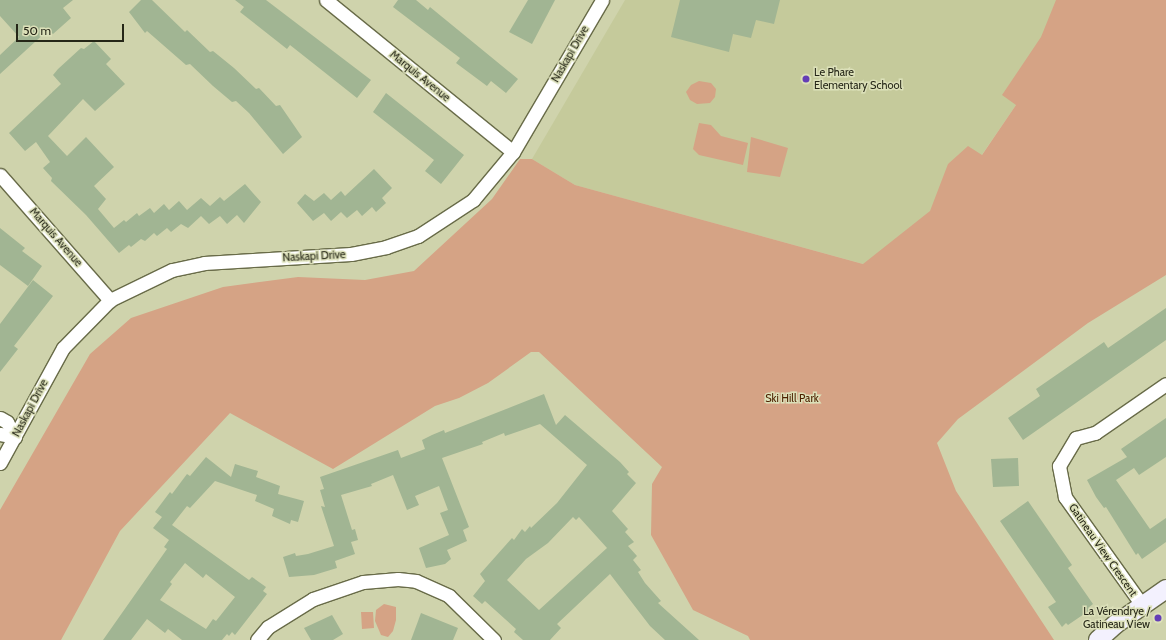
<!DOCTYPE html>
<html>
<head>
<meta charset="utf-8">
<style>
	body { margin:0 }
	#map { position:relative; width:1166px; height:640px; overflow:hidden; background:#cfd3ac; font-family:Cabin,sans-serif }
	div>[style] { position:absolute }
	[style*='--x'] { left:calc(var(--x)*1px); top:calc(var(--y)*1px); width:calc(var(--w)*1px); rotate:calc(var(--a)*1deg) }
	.built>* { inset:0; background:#c5ca9b }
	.green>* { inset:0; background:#d5a385 }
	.building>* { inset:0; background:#a1b593 }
	.roads { filter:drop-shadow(1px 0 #686b48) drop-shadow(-1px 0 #686b48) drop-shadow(0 1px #686b48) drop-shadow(0 -1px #686b48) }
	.street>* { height:13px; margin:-6.5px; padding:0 6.5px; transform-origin:6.5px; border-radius:6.5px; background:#fff }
	.secondary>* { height:18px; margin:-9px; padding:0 9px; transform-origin:9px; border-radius:9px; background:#f3f1fe }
	.dots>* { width:11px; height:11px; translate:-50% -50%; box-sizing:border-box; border:2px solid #dce0b9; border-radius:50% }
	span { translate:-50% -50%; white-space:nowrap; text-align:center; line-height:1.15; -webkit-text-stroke:3px #dce0b9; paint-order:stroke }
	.street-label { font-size:11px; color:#252617 }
	.poi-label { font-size:11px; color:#252617 }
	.left { translate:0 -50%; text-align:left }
	.right { translate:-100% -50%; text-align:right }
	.park-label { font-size:11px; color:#4d2100 }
	.scale { position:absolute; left:16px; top:24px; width:108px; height:18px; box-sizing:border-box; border:2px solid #252617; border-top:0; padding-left:5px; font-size:12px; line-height:14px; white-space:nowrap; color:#252617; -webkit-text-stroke:3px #dce0b9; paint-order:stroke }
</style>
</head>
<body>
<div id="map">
	<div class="built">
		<i style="clip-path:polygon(625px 0,1088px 0,900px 274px,575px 185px,532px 159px)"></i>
	</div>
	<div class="green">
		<i style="clip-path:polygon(1056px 0,1166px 0,1166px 275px,1088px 323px,958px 419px,937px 443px,956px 491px,1054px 640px,750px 640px,748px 636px,693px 610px,651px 535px,652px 484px,662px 467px,539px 352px,531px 352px,488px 383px,459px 398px,435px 406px,333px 469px,230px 413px,120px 531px,61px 640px,0 640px,0 510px,90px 354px,131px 318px,223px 287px,298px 277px,365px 280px,414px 271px,492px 199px,520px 159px,532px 159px,575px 185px,863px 264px,930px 211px,948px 164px,968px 146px,982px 155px,1016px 105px,1002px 95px,1041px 37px)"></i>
		<i style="clip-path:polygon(699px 81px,711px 83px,716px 89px,715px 97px,710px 103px,697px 104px,690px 100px,686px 92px,691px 85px)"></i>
		<i style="clip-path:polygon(699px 123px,711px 125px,721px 136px,748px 143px,743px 165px,699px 155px,693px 149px)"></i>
		<i style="clip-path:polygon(751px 137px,788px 148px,780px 177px,747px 172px)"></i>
		<i style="clip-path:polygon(384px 604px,396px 607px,396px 620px,393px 631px,388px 637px,381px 635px,375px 621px,376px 610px)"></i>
		<i style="clip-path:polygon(361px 612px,373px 612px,374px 628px,362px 629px)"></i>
	</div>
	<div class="building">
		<i style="clip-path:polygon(0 0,73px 0,63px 8px,71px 18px,53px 34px,48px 30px,0 74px,0 55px,19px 37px,0 16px)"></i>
		<i style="clip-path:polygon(141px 0,152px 0,185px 32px,187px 30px,210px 52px,213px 51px,234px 68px,256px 89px,259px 88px,276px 106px,280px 105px,302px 137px,283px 154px,249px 113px,236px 101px,232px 102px,213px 86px,190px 64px,186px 65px,147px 31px,145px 33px,129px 12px)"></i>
		<i style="clip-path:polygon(235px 0,266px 0,371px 80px,357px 98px,290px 45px,287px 49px,240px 12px,244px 7px)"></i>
		<i style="clip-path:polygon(398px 0,416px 0,428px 10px,430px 7px,518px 79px,506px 93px,491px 81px,487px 86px,456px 63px,460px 58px,393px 7px)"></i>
		<i style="clip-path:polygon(528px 0,555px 0,532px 44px,509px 32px)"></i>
		<i style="clip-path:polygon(680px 0,780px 0,774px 24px,756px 20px,751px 38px,733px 34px,729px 52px,671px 37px)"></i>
		<i style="clip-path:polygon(94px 41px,111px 59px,106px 64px,125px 84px,95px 111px,83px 99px,48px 136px,67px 156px,86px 137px,114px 167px,94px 186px,106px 199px,98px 209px,114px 228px,124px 220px,126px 222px,137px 213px,139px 216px,150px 208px,154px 213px,164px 204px,169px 210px,179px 201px,187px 210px,201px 198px,210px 206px,220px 197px,224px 201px,245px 184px,261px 202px,244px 223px,237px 215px,227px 224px,220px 216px,209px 224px,201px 216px,188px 228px,181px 224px,171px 232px,167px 228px,157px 236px,154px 233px,145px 241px,141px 239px,131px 247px,129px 245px,119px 253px,86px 215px,51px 181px,52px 178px,43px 168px,50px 162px,36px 142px,25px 151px,9px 133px,61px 84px,53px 75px,58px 69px,81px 48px,84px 49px)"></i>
		<i style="clip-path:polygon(386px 93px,464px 155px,441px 184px,425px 171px,434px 160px,373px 112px)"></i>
		<i style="clip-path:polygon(374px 169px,392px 188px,382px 198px,386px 203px,376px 212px,372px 207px,362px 216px,357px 210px,347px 218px,341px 212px,331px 221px,324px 213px,313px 221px,297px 203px,305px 194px,314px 201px,324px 193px,331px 200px,341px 191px,345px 196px)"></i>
		<i style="clip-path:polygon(0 228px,25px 248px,22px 251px,42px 266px,28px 286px,0 265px)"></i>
		<i style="clip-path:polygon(33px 280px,53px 296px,14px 346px,18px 349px,0 372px,0 324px)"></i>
		<i style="clip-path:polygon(1166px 308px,1166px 340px,1023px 440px,1008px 418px,1040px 396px,1036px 389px,1104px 342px,1108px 348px)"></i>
		<i style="clip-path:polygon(evenodd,544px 394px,556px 425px,565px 415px,620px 462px,629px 472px,627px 474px,636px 483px,612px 511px,628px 529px,625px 532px,634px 542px,628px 546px,637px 556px,633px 560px,641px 570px,638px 572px,645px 583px,661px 601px,658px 603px,699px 640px,665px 640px,650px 626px,610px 574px,557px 624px,561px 628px,550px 640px,523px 640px,514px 632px,516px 629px,485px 601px,482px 604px,473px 596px,485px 581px,480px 574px,512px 538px,514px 540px,522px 529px,525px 532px,530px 526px,531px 528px,557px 503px,587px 465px,540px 424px,505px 436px,504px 433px,482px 442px,483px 444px,442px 458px,469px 527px,463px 530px,467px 541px,447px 550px,451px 559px,445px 564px,426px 568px,419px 548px,449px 535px,440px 513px,448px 510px,439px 486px,415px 496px,419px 505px,407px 510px,393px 475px,371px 484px,372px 486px,341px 495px,352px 530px,355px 529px,358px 540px,351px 542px,355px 554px,335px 561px,337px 568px,314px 575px,289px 577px,283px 557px,295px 553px,296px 556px,308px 554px,334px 546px,321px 506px,325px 507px,320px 490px,324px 489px,320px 477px,398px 450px,401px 458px,425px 449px,422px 440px,432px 435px,444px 430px,445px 433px,544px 394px,573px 517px,576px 520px,579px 517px,607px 548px,539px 610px,507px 580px,526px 559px,548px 543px,573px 517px)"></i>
		<i style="clip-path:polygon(1166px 418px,1166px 457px,1139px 475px,1134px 468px,1116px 480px,1150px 529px,1166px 518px,1166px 542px,1142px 559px,1138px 553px,1136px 555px,1106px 507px,1104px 508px,1096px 497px,1087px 480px,1127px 457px,1121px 449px)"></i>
		<i style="clip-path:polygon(evenodd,206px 457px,231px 477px,235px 464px,258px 471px,256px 477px,280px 486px,278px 494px,304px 501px,298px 522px,291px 520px,290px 524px,272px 516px,274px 509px,255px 501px,257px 495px,215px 481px,190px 508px,187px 506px,172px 525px,249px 580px,252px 577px,266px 587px,263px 591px,267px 594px,235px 635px,232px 632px,229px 636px,227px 634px,222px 640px,182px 640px,168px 629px,165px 633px,147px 619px,131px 640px,103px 640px,167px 549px,164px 547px,169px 540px,153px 528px,162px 517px,155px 512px,170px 492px,172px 494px,187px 474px,190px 476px,206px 457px,185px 563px,203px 578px,206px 574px,235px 597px,216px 621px,213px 619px,206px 629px,160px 600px,172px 584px,170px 582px,185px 563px)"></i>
		<i style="clip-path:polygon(1018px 458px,1019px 486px,993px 487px,991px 459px)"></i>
		<i style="clip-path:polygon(1028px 501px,1072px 565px,1068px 568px,1093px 604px,1088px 608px,1090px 610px,1068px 625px,1066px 623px,1062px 627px,1048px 607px,1056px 602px,1000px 521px)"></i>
		<i style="clip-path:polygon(421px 613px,458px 628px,453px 640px,411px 640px)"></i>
		<i style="clip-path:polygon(332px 615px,343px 634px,333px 640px,311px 640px,304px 628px)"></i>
	</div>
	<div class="roads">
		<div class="street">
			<i style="--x:326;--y:0;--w:241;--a:39.1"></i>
			<i style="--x:0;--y:175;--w:167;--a:48.7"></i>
			<i style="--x:0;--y:418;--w:8;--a:30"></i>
			<i style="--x:7;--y:422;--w:17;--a:62"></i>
			<i style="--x:0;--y:434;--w:15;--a:11"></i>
			<i style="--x:0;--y:463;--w:131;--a:-61.3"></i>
			<i style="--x:63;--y:348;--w:67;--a:-45.6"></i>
			<i style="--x:110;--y:300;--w:69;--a:-25.8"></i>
			<i style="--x:172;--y:270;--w:33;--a:-12"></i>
			<i style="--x:204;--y:263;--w:147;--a:-3.5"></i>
			<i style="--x:351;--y:254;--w:36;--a:-11"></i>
			<i style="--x:386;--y:247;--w:34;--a:-19"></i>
			<i style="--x:418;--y:236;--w:66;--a:-33.2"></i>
			<i style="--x:473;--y:200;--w:62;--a:-50.2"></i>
			<i style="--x:513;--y:152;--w:176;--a:-59.6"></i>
			<i style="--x:1142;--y:605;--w:133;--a:-125.5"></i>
			<i style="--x:1065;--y:497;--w:32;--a:-101"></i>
			<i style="--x:1059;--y:466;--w:33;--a:-59"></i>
			<i style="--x:1076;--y:438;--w:20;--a:-15"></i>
			<i style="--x:1095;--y:433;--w:86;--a:-34.6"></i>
			<i style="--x:257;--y:640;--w:17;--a:-50"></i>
			<i style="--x:268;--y:627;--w:53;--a:-31.9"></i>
			<i style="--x:313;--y:599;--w:53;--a:-18.8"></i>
			<i style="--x:363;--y:582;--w:35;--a:-5"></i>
			<i style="--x:398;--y:579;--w:18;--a:6"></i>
			<i style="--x:416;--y:581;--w:36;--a:24"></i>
			<i style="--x:449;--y:596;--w:63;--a:44.4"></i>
		</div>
		<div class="secondary">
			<i style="--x:1098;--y:640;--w:24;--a:-42"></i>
			<i style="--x:1116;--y:624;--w:61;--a:-35"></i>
		</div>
	</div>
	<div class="dots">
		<i style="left:806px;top:79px;background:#643eb6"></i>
		<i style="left:1158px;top:618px;background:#643eb6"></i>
	</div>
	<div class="street-label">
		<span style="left:570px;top:54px;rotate:-60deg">Naskapi Drive</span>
		<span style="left:420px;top:76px;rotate:39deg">Marquis Avenue</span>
		<span style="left:56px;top:237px;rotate:49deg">Marquis Avenue</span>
		<span style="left:314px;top:256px;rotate:-3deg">Naskapi Drive</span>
		<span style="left:30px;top:408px;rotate:-62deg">Naskapi Drive</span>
		<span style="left:1103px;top:550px;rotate:55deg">Gatineau View Crescent</span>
	</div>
	<div class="poi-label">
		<span class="left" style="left:814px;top:79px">Le Phare<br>Elementary School</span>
		<span class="right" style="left:1150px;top:618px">La Vérendrye /<br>Gatineau View</span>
	</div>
	<div class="park-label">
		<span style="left:792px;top:398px">Ski Hill Park</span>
	</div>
	<div class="scale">50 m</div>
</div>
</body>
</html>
